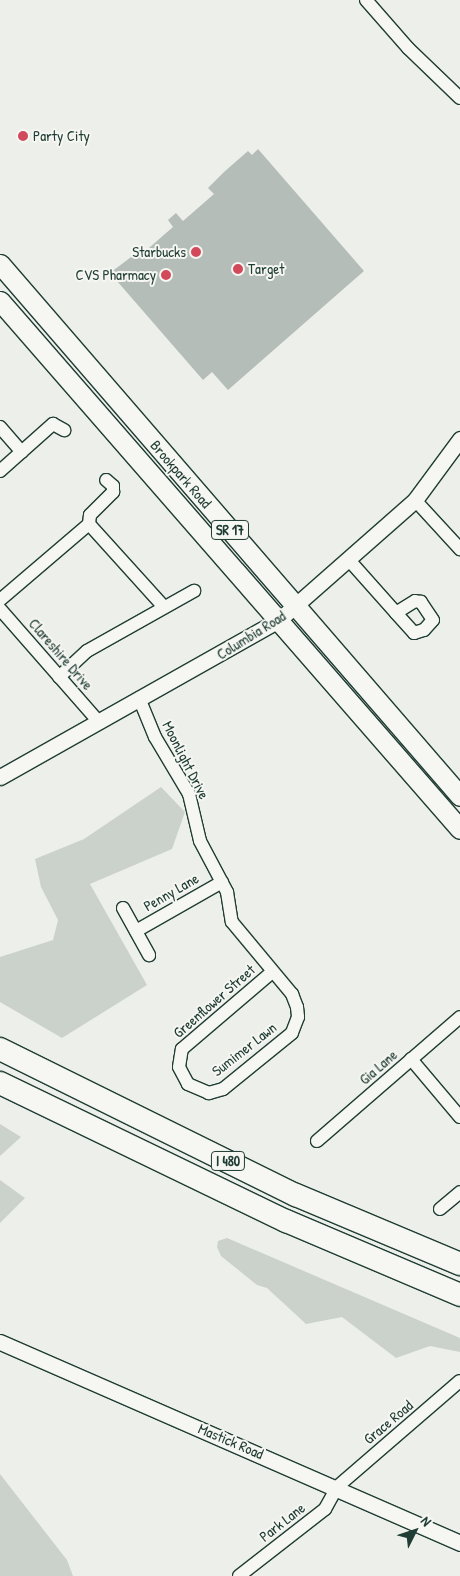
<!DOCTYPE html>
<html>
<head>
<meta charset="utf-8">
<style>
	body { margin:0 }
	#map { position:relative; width:460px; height:1576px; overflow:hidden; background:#edefea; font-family:"Patrick Hand",sans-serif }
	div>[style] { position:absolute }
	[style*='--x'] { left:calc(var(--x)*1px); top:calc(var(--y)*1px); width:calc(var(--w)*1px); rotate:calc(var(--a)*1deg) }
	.green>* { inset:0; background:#cbd2cc }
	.building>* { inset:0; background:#b4bdb8 }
	.roads { filter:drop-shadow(1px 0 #1f3d34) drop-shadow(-1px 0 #1f3d34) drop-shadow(0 1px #1f3d34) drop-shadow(0 -1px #1f3d34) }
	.minor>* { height:12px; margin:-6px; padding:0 6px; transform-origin:6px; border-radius:6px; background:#f6f6f2 }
	.tertiary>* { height:15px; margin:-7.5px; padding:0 7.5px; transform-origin:7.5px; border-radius:7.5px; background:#f6f6f2 }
	.primary>* { height:19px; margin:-9.5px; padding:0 9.5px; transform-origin:9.5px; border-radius:9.5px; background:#f6f6f2 }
	.motorway>* { height:22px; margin:-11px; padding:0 11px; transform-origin:11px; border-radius:11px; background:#f6f6f2 }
	.dots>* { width:14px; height:14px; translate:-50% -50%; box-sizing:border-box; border:2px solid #f6f6f2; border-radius:50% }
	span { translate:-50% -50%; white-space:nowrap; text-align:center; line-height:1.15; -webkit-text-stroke:4px #f6f6f2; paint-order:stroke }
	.shield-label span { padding:1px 4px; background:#f6f6f2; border:1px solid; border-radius:4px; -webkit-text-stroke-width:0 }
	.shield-label { font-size:14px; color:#1f3d34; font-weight:700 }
	.poi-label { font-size:15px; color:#1f3d34 }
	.left { translate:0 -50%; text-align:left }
	.right { translate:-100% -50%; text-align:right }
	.street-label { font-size:15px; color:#1f3d34 }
	.north { position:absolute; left:390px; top:1506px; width:50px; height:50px; -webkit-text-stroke:4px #f6f6f2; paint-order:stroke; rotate:49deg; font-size:14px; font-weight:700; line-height:20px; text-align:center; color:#1f3d34 }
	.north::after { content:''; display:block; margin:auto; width:18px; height:22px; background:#1f3d34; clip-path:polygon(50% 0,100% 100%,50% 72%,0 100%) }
</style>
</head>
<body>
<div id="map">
	<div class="green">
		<i style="clip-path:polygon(161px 787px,185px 812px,172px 849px,90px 884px,147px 985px,62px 1038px,0 1002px,0 957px,53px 940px,58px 920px,41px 887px,35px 859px,84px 839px)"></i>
		<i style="clip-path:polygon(0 1124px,21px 1137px,0 1156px)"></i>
		<i style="clip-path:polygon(0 1180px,25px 1198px,0 1223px)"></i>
		<i style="clip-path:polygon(227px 1238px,460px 1338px,460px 1352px,430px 1346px,396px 1358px,342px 1317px,306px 1324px,267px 1288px,257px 1285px,221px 1256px,217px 1247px,218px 1241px)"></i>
		<i style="clip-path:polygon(0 1474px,67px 1560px,73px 1576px,0 1576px)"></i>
	</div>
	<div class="building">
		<i style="clip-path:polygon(258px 149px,364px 271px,228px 390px,212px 372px,203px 380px,110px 273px,139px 251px,142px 254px,173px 227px,168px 220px,176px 213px,183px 221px,214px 194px,208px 188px,224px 172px,248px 151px,252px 155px)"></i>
	</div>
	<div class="roads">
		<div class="minor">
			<i style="--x:366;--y:0;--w:64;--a:48.8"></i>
			<i style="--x:408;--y:48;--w:72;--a:43.9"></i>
			<i style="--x:0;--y:427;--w:33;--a:49"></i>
			<i style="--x:0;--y:471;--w:71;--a:-41.6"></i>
			<i style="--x:53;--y:424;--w:13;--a:29"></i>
			<i style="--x:415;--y:500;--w:67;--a:47.4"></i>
			<i style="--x:89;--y:524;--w:9;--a:-84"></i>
			<i style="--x:90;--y:515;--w:33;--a:-45"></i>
			<i style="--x:113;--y:492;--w:6;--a:-90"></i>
			<i style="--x:113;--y:486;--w:9;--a:-139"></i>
			<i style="--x:349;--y:560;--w:71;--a:48.4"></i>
			<i style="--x:396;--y:613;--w:27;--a:48"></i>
			<i style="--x:414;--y:633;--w:10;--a:-17"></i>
			<i style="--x:424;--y:630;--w:13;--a:-48"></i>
			<i style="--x:433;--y:620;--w:22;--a:-124"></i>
			<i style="--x:421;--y:602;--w:6;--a:-171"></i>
			<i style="--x:415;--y:601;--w:22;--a:148"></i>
			<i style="--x:0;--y:600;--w:117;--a:-40.5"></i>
			<i style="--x:89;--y:524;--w:110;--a:47.9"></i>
			<i style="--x:0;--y:609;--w:149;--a:48.8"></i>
			<i style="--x:59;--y:677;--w:38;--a:-43"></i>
			<i style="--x:87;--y:651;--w:123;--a:-29.3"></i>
			<i style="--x:139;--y:698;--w:42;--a:67.7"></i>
			<i style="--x:155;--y:737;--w:66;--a:59.2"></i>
			<i style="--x:189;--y:794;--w:48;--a:76.8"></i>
			<i style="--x:200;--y:841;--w:58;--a:62.1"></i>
			<i style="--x:227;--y:892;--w:30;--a:81"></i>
			<i style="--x:232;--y:922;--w:94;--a:50.2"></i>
			<i style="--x:292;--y:994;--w:14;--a:69"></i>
			<i style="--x:297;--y:1007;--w:10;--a:84"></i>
			<i style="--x:298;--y:1017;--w:17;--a:111"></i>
			<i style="--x:292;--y:1033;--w:89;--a:140.9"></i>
			<i style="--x:223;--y:1089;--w:15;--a:164"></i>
			<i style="--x:209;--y:1093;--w:23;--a:-157"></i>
			<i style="--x:188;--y:1084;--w:19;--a:-118"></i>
			<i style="--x:179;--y:1067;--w:18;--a:-81"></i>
			<i style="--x:182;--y:1049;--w:118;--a:-40.5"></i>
			<i style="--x:123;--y:908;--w:54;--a:61"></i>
			<i style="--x:136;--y:931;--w:99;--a:-29.7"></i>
			<i style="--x:411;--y:1059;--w:76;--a:49.8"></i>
			<i style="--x:317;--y:1141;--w:189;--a:-40.9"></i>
			<i style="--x:440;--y:1209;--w:26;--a:-40"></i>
			<i style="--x:239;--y:1576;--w:109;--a:-37.9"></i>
			<i style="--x:325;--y:1509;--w:25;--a:-61"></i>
			<i style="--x:337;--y:1487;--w:162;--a:-40.8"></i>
		</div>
		<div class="tertiary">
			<i style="--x:0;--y:777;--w:322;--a:-29.4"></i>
			<i style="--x:280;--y:619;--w:180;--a:-41.4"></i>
			<i style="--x:415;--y:500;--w:76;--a:-53.6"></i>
			<i style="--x:0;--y:1342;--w:502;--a:23.6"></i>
		</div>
		<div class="primary">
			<i style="--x:0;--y:264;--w:703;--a:49.15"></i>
			<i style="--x:0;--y:301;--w:700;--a:48.94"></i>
		</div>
		<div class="motorway">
			<i style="--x:0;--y:1049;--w:330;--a:26.3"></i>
			<i style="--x:296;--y:1195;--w:178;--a:22.8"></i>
			<i style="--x:0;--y:1083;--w:318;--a:25.8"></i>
			<i style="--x:286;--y:1221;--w:189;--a:23"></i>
		</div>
	</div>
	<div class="dots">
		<i style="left:23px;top:136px;background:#d1495b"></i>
		<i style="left:196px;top:252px;background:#d1495b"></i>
		<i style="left:238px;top:269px;background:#d1495b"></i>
		<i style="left:166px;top:275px;background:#d1495b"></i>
	</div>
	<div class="shield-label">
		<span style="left:230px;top:530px">SR 17</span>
		<span style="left:228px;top:1161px">I 480</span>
	</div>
	<div class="poi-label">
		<span class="left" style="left:33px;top:136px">Party City</span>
		<span class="right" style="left:186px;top:252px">Starbucks</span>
		<span class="left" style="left:248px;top:269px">Target</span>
		<span class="right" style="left:156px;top:275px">CVS Pharmacy</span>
	</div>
	<div class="street-label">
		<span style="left:181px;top:474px;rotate:49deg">Brookpark Road</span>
		<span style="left:251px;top:635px;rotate:-32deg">Columbia Road</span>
		<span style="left:61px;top:654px;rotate:49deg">Clareshire Drive</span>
		<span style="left:186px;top:760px;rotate:63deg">Moonlight Drive</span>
		<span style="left:171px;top:892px;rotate:-30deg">Penny Lane</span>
		<span style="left:214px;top:1001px;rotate:-41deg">Greenflower Street</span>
		<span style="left:244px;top:1049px;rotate:-38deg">Sumimer Lawn</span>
		<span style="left:378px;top:1067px;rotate:-41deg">Gia Lane</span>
		<span style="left:388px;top:1422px;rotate:-40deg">Grace Road</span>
		<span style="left:231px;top:1441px;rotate:23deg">Mastick Road</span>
		<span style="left:282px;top:1522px;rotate:-38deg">Park Lane</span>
	</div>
	<div class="north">N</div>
</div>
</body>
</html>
